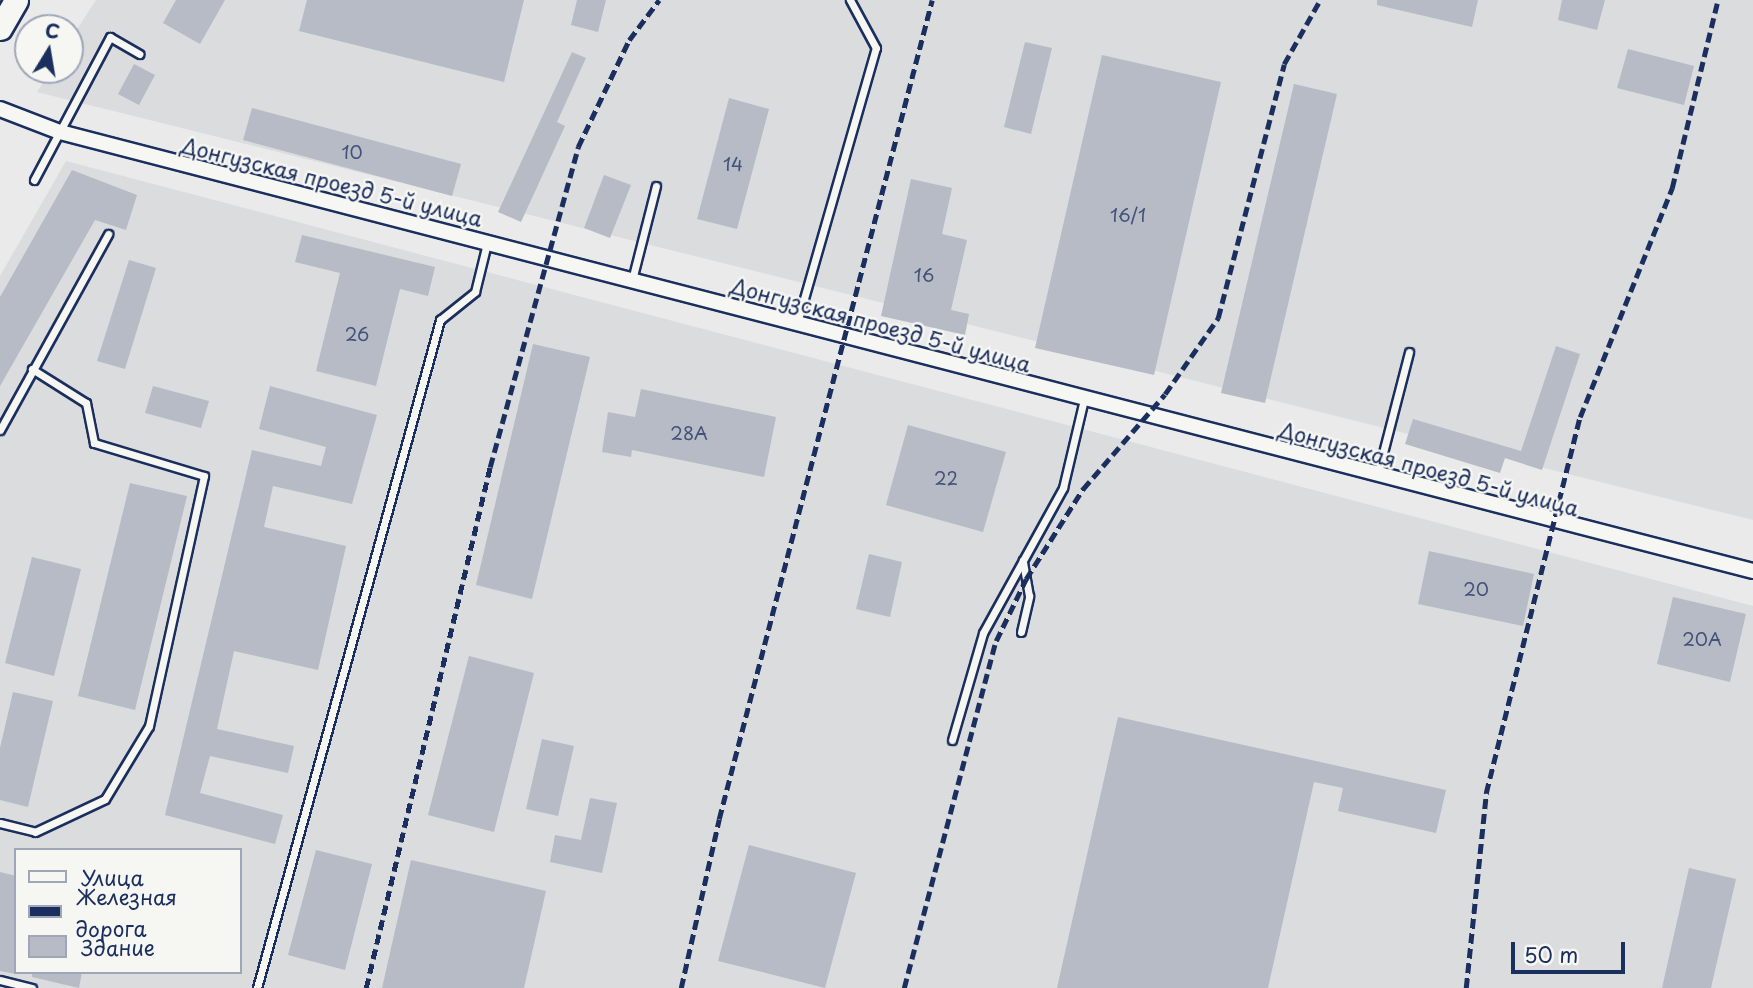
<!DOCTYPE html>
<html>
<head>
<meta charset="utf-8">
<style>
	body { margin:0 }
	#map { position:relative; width:1753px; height:988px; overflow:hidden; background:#e9eae9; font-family:"Playpen Sans",sans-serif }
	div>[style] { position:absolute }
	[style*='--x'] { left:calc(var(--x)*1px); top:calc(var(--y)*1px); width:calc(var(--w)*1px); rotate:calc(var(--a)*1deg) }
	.built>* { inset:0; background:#dadcde }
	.building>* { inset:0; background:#b6bbc6 }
	.roads { filter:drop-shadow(2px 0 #1b2f5e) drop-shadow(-2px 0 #1b2f5e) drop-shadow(0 2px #1b2f5e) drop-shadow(0 -2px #1b2f5e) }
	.service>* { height:7px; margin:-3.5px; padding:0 3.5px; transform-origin:3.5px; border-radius:3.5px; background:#f6f6f2 }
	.minor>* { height:14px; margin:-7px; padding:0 7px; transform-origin:7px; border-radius:7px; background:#f6f6f2 }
	.trunk>* { height:23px; margin:-11.5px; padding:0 11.5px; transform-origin:11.5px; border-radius:11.5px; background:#f6f6f2 }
	.rail>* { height:4.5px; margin-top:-2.25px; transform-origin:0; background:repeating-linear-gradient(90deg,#1b2f5e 0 10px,transparent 0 15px) }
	span { translate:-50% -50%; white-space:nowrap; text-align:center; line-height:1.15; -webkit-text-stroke:5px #f6f6f2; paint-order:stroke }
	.number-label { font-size:18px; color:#425278 }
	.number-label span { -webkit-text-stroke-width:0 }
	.street-label { font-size:21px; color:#1b2f5e }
	.legend { position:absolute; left:14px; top:848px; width:228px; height:126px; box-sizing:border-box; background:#f6f6f2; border:2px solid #9ea6b7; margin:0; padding:9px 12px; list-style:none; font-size:21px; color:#1b2f5e }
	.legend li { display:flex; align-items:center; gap:14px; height:35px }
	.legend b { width:35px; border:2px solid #9ea6b7 }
	.north { position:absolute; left:14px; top:14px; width:70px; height:70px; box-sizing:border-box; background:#f6f6f2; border:2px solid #9ea6b7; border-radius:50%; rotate:11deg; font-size:19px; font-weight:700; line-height:28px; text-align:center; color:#1b2f5e }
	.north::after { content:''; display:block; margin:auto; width:24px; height:32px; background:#1b2f5e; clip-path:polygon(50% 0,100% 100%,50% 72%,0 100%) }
	.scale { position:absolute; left:1511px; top:942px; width:114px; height:32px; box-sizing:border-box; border:4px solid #1b2f5e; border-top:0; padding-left:9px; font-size:21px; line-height:24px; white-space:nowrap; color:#1b2f5e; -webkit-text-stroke:5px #f6f6f2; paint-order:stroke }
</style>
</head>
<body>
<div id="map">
	<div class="built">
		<i style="clip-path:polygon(96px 0,1753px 0,1753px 520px,37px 92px,51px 70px,70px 70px,70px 40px)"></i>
		<i style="clip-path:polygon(evenodd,66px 161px,1753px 606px,1753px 988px,0 988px,0 276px,66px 161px,16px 850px,240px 850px,240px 972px,16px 972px,16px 850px)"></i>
	</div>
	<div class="building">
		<i style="clip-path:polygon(176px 0,225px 0,200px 44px,163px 23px)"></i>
		<i style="clip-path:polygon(307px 0,524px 0,504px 82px,299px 31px)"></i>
		<i style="clip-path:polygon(577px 0,606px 0,598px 32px,571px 25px)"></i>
		<i style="clip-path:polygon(1377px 0,1478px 0,1472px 27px,1377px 5px)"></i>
		<i style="clip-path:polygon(1562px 0,1605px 0,1597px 30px,1558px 20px)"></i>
		<i style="clip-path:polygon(1025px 42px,1052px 48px,1031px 134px,1004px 127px)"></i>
		<i style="clip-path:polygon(1628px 49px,1694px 66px,1684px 105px,1617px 88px)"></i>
		<i style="clip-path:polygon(572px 52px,586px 58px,557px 122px,565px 126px,521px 222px,498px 212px)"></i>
		<i style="clip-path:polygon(1102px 55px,1221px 82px,1154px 375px,1035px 348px)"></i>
		<i style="clip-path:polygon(134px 64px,155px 75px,139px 105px,118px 94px)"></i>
		<i style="clip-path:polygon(1294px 84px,1337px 94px,1265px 403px,1221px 393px)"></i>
		<i style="clip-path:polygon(729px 98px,769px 109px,737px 229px,697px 219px)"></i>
		<i style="clip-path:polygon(252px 108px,461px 164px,452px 196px,243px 140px)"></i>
		<i style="clip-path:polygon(72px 170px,137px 195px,126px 230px,95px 220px,0 386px,0 297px)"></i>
		<i style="clip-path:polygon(604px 175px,631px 185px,610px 238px,584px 228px)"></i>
		<i style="clip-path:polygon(911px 179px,952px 188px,942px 234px,967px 240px,951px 310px,969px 314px,965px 335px,881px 316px)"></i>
		<i style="clip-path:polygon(302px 235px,435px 267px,428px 296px,400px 289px,376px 386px,316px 371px,340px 273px,295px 262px)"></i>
		<i style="clip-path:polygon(129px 260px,156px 268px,125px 369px,97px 361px)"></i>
		<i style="clip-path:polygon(533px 344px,590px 357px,532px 599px,476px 585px)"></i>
		<i style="clip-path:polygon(1556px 346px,1580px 354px,1542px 470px,1505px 458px,1500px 473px,1405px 444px,1413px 419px,1521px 451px)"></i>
		<i style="clip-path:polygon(153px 386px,209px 401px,201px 428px,145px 413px)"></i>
		<i style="clip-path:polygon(270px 386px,377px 415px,352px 504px,273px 486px,264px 527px,346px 546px,318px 670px,234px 651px,217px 729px,294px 746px,288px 773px,210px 756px,200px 793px,283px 815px,275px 844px,165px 815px,252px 450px,321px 466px,326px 447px,259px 429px)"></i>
		<i style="clip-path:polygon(641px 389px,776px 417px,764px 477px,632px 450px,631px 457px,602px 452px,608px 412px,635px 417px)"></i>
		<i style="clip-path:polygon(908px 425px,1006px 452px,983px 532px,886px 505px)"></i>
		<i style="clip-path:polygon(130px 483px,187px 496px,135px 710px,78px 696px)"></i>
		<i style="clip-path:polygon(1429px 551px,1534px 574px,1523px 626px,1418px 604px)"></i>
		<i style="clip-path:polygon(869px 554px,902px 562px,890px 617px,856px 609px)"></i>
		<i style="clip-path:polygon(32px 557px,81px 569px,54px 676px,5px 663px)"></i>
		<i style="clip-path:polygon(1673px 597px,1746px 614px,1730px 682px,1657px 664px)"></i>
		<i style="clip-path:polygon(469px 656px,534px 673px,494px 832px,428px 815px)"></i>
		<i style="clip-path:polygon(13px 692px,53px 701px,28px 807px,0 800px,0 748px)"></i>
		<i style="clip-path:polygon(1118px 717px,1446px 790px,1436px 833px,1338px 811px,1343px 788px,1314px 782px,1268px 988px,1057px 988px)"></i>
		<i style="clip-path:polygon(542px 739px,574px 746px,558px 816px,526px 809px)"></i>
		<i style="clip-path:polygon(590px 798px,617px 803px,602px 873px,550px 862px,555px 835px,581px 840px)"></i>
		<i style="clip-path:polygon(749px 845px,856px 873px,825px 988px,718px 961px)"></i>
		<i style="clip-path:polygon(316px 850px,372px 864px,345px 970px,288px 955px)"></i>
		<i style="clip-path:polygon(411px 860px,546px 891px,524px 988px,382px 988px)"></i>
		<i style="clip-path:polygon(1689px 868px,1736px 879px,1711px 988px,1662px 988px)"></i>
		<i style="clip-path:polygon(0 872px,16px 876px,16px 974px,0 971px)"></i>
		<i style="clip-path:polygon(32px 972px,82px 972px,79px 988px,32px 977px)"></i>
	</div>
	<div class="roads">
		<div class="service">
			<i style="--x:34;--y:180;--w:162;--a:-62"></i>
			<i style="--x:110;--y:37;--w:34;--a:30"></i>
			<i style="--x:632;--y:280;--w:97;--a:-75.7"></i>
			<i style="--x:797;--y:323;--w:286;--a:-74"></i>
			<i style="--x:876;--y:48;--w:55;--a:-118.4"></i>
			<i style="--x:0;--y:430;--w:224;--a:-61.1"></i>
			<i style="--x:1377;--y:476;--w:128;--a:-75.5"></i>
			<i style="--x:1021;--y:632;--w:37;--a:-77"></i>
			<i style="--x:1029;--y:596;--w:36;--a:-100"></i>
			<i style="--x:952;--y:740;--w:111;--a:-73.8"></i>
			<i style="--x:983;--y:633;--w:166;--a:-61.1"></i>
			<i style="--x:1063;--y:488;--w:91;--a:-76.7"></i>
			<i style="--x:0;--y:823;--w:36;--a:14"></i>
			<i style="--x:35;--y:832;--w:77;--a:-25.2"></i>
			<i style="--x:105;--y:799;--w:85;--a:-58.9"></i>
			<i style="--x:149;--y:726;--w:256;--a:-77.6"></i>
			<i style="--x:204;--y:476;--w:115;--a:-163.3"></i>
			<i style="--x:94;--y:443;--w:41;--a:-101.3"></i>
			<i style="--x:86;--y:403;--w:64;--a:-147.8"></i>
			<i style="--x:0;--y:980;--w:33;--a:14"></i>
			<i style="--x:257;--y:988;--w:693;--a:-74.68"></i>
			<i style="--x:440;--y:320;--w:45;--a:-38.7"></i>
			<i style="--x:475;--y:292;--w:50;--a:-76.2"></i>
		</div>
		<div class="minor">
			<i style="--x:0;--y:109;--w:64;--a:21"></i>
			<i style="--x:60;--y:132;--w:1749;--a:14.54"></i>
		</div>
		<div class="trunk">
			<i style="--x:0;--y:28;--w:32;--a:-60"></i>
		</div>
	</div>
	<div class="rail">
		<i style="--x:366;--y:988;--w:536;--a:-76.61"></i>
		<i style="--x:490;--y:467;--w:332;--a:-74.6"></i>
		<i style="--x:578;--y:147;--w:119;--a:-64.5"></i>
		<i style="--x:629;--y:40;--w:50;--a:-53.1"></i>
		<i style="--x:681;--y:988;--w:173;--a:-77.3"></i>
		<i style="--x:719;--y:819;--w:846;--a:-75.42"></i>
		<i style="--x:904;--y:988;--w:359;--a:-75.2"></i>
		<i style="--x:996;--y:641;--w:69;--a:-64.2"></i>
		<i style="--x:1026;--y:579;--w:107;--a:-57.7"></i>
		<i style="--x:1083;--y:489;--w:125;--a:-49.2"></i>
		<i style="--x:1165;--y:394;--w:93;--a:-55.1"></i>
		<i style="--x:1218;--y:318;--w:262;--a:-75.4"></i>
		<i style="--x:1284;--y:64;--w:73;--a:-60.6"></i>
		<i style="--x:1466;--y:988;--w:196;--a:-84.1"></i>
		<i style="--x:1486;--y:793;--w:388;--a:-76"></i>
		<i style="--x:1580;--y:417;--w:247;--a:-68.1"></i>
		<i style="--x:1672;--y:188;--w:194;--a:-76.3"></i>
	</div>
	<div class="number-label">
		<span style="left:352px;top:152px">10</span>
		<span style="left:733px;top:164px">14</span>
		<span style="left:1128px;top:215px">16/1</span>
		<span style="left:924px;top:275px">16</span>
		<span style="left:357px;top:334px">26</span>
		<span style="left:689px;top:433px">28А</span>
		<span style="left:946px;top:478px">22</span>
		<span style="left:1476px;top:589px">20</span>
		<span style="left:1702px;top:639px">20А</span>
	</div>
	<div class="street-label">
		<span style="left:332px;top:181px;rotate:14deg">Донгузская проезд 5-й улица</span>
		<span style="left:881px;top:324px;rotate:15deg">Донгузская проезд 5-й улица</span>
		<span style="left:1429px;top:468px;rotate:15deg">Донгузская проезд 5-й улица</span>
	</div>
	<ul class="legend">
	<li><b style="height:9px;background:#f6f6f2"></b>Улица</li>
	<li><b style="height:9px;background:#1b2f5e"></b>Железная дорога</li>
	<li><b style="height:19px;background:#b6bbc6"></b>Здание</li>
	</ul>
	<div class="north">С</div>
	<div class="scale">50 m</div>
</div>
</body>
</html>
